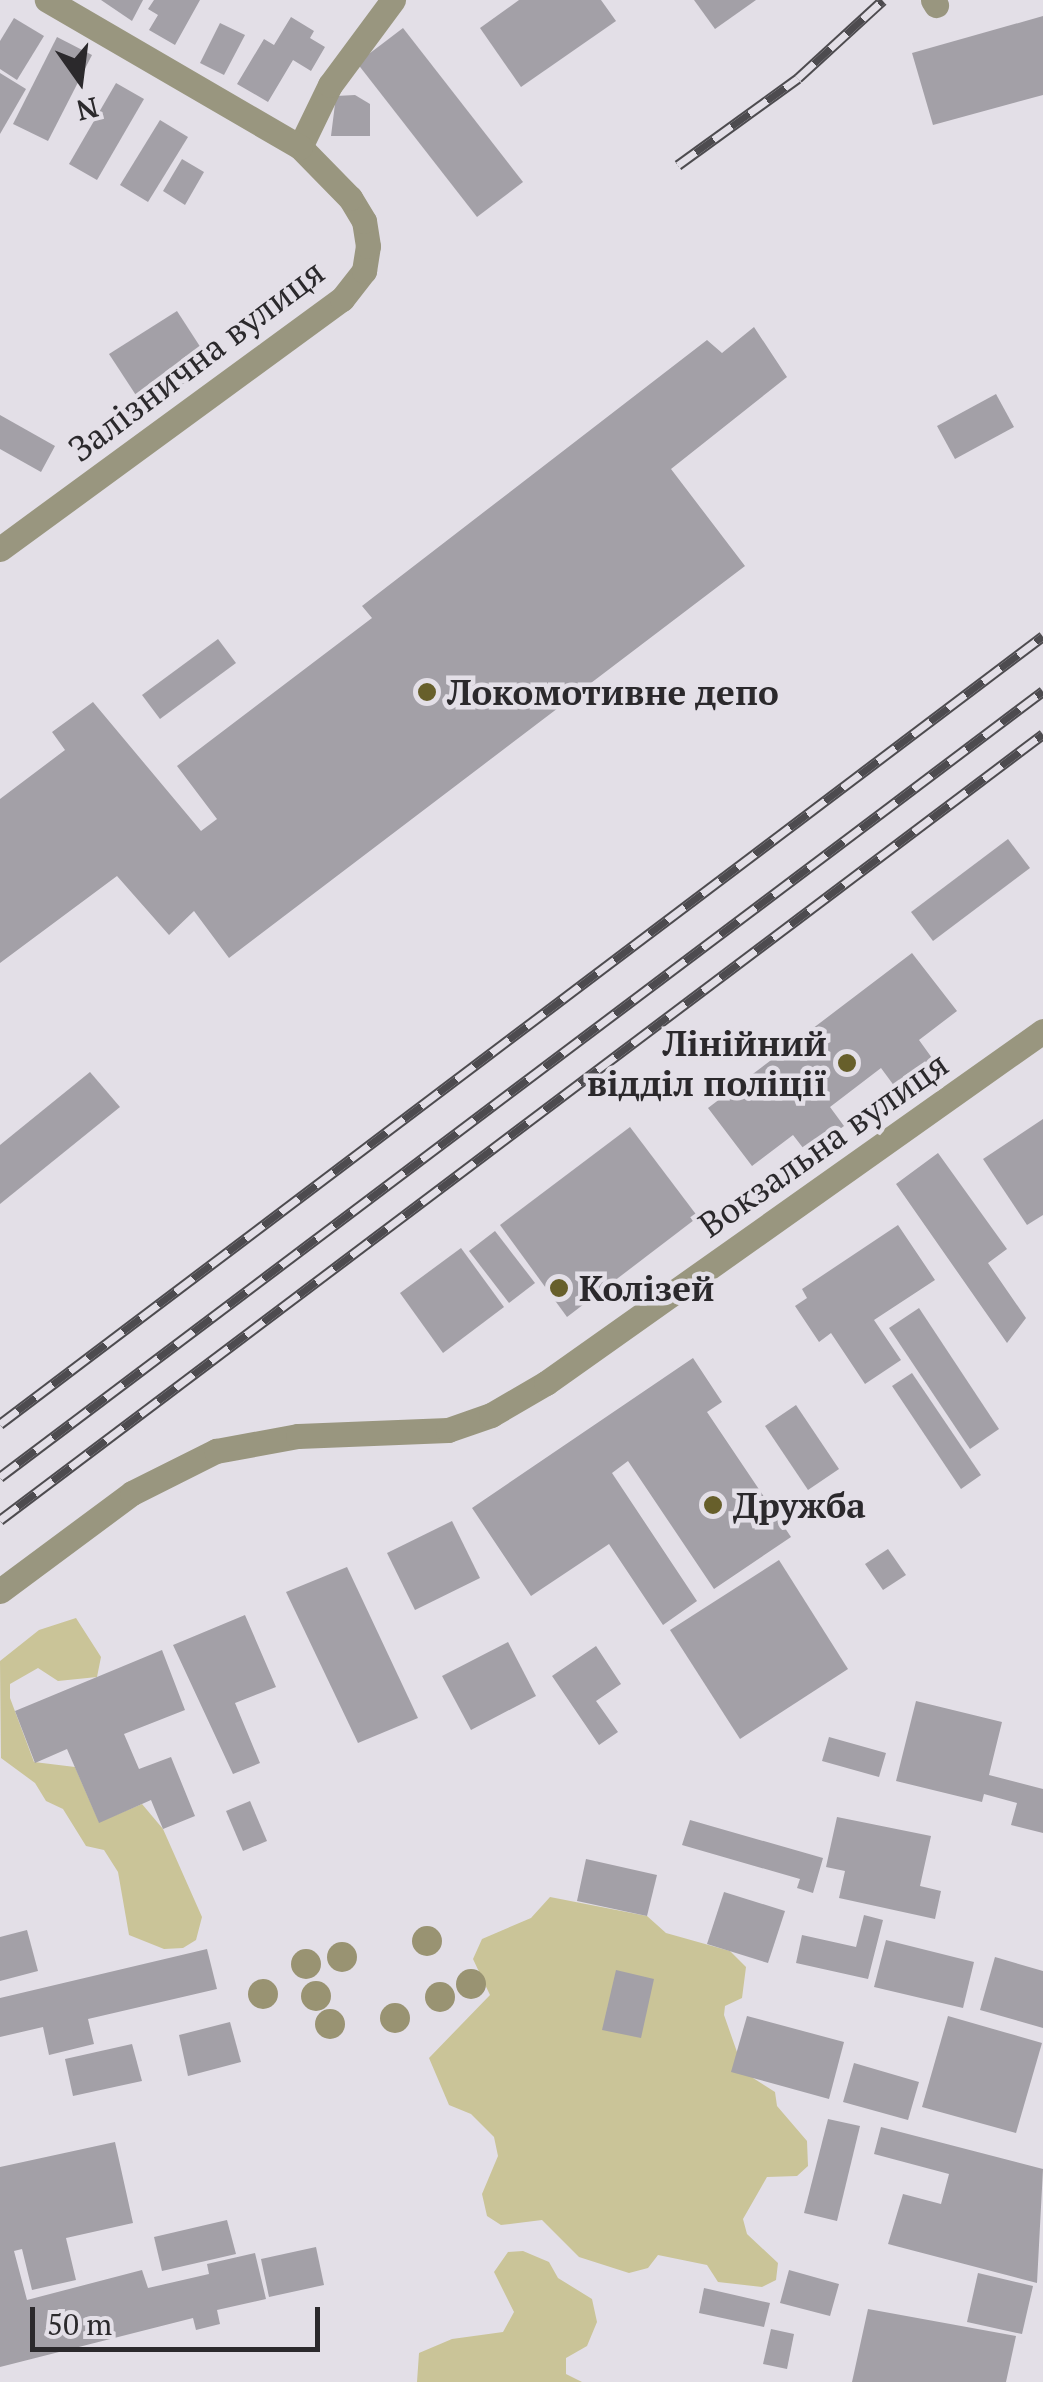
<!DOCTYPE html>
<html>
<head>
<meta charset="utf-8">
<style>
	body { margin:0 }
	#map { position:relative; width:1043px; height:2382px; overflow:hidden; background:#e3dfe7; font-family:"PT Serif",serif }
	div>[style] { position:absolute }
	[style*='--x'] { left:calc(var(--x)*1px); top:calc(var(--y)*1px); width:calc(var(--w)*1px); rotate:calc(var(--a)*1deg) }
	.green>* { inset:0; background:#cac498 }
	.building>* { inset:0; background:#a3a0a7 }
	.minor>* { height:25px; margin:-12.5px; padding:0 12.5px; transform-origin:12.5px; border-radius:12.5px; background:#99967f }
	.rail>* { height:11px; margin-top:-5.5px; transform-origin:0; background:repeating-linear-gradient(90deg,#e3dfe7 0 22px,#4d4b4f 0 44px); box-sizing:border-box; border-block:2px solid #4d4b4f }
	.trees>* { width:30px; height:30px; margin:-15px; border-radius:50%; background:#999372 }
	.dots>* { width:28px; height:28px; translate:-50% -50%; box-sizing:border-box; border:5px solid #e3dfe7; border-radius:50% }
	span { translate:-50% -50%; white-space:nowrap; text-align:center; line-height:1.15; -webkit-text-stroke:9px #e3dfe7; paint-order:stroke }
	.street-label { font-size:35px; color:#2b292c }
	.poi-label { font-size:35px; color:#2b292c; font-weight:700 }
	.left { translate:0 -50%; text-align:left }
	.right { translate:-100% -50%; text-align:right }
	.north { position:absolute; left:30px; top:30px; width:100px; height:100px; -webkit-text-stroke:8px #e3dfe7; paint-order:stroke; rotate:166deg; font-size:28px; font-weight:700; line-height:40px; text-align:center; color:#2b292c }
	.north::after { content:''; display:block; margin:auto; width:35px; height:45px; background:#2b292c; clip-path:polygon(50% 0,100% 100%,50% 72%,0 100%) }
	.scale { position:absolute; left:30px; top:2307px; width:290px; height:45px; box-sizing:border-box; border:5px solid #2b292c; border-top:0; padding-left:12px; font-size:30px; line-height:35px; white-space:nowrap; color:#2b292c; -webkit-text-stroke:8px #e3dfe7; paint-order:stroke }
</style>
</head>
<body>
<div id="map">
	<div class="green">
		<i style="clip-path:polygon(76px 1618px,101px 1657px,97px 1677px,58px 1681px,38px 1668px,10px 1684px,10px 1698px,34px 1762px,75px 1767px,99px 1822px,142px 1804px,163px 1829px,202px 1917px,196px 1940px,183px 1948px,164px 1949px,129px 1935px,118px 1872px,104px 1850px,86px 1846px,63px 1809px,46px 1801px,35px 1783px,1px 1758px,0 1661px,39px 1630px)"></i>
		<i style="clip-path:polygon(550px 1897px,647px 1916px,666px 1933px,730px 1951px,746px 1967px,742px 1998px,725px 2006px,724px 2015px,737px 2052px,753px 2078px,775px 2092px,777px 2106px,807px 2141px,808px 2166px,797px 2176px,767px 2177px,743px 2219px,747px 2234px,778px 2263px,776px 2280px,762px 2287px,718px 2282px,707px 2265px,658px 2255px,648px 2268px,629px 2273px,579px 2257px,542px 2220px,501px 2225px,487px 2216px,482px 2194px,498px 2156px,494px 2137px,471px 2114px,449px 2105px,429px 2058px,490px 1995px,473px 1959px,482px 1939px,531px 1918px)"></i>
		<i style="clip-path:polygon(523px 2251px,549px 2262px,558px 2278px,592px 2299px,597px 2322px,587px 2346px,566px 2358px,566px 2374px,582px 2382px,417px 2382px,419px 2353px,452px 2339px,503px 2332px,514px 2312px,494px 2272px,508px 2252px)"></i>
	</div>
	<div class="building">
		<i style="clip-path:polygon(101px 0,143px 0,132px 21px)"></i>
		<i style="clip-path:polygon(154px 0,200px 0,175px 45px,149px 30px,158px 15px,148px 9px)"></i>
		<i style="clip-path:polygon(519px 0,601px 0,616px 21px,521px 87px,480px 28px)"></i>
		<i style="clip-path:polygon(694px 0,756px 0,715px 29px)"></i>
		<i style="clip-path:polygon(1043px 16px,1043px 95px,933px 125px,912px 53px)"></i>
		<i style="clip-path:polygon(291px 17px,314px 31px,310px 38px,325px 47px,311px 71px,293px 60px,268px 102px,237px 84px,264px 39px,274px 45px)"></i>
		<i style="clip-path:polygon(14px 18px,44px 36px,17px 80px,0 69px,0 41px)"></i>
		<i style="clip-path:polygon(220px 23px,245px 35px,224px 75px,200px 63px)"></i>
		<i style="clip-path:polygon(403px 28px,523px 182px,477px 217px,357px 63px)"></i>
		<i style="clip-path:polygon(57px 37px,92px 55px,48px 141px,13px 124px)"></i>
		<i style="clip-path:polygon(0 73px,26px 89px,0 134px)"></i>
		<i style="clip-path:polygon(116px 83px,144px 99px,97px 180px,69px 164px)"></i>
		<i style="clip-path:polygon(355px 95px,370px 104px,370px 136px,331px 136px,336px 96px)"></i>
		<i style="clip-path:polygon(160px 120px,188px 137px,148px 202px,120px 185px)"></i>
		<i style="clip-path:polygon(182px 159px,204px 172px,185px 205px,163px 191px)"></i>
		<i style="clip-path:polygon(177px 311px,212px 365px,145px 409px,109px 354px)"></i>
		<i style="clip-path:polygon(754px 327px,787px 377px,671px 469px,745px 566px,229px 958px,194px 911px,169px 935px,117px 876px,0 963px,0 799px,65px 750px,52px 732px,93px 702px,201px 831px,217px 819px,177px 766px,372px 618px,362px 606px,707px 340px,722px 353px)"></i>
		<i style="clip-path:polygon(996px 394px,1014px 427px,955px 459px,937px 426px)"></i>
		<i style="clip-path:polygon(0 415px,55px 446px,41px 472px,0 449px)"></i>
		<i style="clip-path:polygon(218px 639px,236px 663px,160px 719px,142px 695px)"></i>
		<i style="clip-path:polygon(1008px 839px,1030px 868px,933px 941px,911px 912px)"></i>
		<i style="clip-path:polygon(912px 953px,957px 1011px,919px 1040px,932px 1058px,895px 1087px,881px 1068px,830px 1107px,844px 1126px,807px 1153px,793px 1135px,752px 1166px,708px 1108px)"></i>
		<i style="clip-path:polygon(90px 1072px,120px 1107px,0 1204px,0 1145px)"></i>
		<i style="clip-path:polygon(1043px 1119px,1043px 1215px,1027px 1225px,983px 1159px)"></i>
		<i style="clip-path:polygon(630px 1127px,698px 1217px,567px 1317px,500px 1225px)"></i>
		<i style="clip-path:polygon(938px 1153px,1007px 1249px,988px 1263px,1026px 1318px,1007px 1343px,896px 1184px)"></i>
		<i style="clip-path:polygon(898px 1225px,935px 1280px,874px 1320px,901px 1360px,865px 1384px,831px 1333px,819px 1342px,795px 1306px,807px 1298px,802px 1289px)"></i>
		<i style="clip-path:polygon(495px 1231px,535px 1283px,509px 1303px,469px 1251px)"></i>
		<i style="clip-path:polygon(461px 1248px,504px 1307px,443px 1353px,400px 1293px)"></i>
		<i style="clip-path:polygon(919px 1308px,999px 1429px,970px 1449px,889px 1328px)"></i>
		<i style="clip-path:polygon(693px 1358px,722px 1402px,707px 1412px,791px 1537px,714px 1589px,628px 1461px,612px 1473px,697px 1601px,663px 1625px,609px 1544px,531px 1596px,472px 1508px)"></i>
		<i style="clip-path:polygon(912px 1373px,981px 1475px,961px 1489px,892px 1386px)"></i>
		<i style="clip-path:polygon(796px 1405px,839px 1469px,808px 1490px,765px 1426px)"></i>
		<i style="clip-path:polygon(452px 1521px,480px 1578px,415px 1610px,387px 1553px)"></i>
		<i style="clip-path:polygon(888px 1549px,906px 1575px,883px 1590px,865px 1564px)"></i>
		<i style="clip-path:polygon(779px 1560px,848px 1669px,740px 1739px,670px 1630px)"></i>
		<i style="clip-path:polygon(347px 1567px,418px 1718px,358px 1743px,286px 1592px)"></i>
		<i style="clip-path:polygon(245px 1615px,276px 1687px,235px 1703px,260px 1763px,233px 1774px,173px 1645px)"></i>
		<i style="clip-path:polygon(508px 1642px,536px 1696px,471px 1730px,442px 1676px)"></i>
		<i style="clip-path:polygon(596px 1646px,621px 1684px,596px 1701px,618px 1732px,599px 1745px,552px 1676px)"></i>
		<i style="clip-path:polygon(162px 1650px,185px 1710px,124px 1734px,139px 1769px,171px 1757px,195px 1816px,163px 1829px,151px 1800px,99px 1823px,67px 1749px,35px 1763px,15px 1711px)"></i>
		<i style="clip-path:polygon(916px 1701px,1002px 1722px,989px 1775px,1043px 1789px,1043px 1833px,1011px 1825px,1017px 1803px,984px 1794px,982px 1802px,896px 1781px)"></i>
		<i style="clip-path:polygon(829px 1737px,886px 1753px,879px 1777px,822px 1761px)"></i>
		<i style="clip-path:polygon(250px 1801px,267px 1841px,243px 1851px,226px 1811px)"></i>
		<i style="clip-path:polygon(837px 1817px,931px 1836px,920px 1886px,941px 1891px,935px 1919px,839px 1898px,845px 1871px,826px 1867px)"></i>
		<i style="clip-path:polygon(690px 1820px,823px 1858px,813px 1893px,797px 1888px,800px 1879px,682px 1845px)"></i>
		<i style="clip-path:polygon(586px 1859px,657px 1875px,647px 1916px,577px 1901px)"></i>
		<i style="clip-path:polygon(724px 1892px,785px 1911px,768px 1963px,707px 1944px)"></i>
		<i style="clip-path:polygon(864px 1915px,883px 1920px,868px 1979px,796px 1963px,802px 1935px,856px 1947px)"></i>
		<i style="clip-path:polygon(27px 1930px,38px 1971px,0 1981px,0 1937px)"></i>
		<i style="clip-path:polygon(886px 1940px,974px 1962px,963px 2008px,874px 1987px)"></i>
		<i style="clip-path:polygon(207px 1949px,217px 1989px,88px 2019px,94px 2044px,49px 2055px,43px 2027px,0 2037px,0 1998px)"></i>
		<i style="clip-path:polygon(995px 1957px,1043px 1971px,1043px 2028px,980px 2010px)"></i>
		<i style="clip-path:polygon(616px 1970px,654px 1979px,641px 2038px,602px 2030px)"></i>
		<i style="clip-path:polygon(747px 2016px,844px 2042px,829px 2099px,731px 2072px)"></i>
		<i style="clip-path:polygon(948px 2016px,1042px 2043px,1016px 2133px,922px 2107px)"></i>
		<i style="clip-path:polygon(230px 2022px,241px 2062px,188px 2076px,179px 2035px)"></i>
		<i style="clip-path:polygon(132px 2044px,142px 2081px,73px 2096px,65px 2059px)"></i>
		<i style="clip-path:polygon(854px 2063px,919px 2082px,908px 2120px,843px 2102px)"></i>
		<i style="clip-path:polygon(828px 2119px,860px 2126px,837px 2221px,804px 2213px)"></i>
		<i style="clip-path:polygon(881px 2127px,1043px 2169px,1037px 2283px,888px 2244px,903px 2194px,941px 2204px,949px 2174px,874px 2154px)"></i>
		<i style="clip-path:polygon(115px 2142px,133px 2223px,66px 2238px,76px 2280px,32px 2290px,22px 2249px,14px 2251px,27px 2300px,142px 2270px,148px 2288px,209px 2274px,207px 2264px,255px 2253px,266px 2299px,217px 2310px,220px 2324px,196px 2330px,193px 2318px,0 2367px,0 2167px)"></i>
		<i style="clip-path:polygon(227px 2220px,236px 2254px,162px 2271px,154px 2237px)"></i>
		<i style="clip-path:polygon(316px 2247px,324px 2285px,269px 2297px,261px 2259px)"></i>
		<i style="clip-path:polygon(789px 2270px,839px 2284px,830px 2316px,780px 2303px)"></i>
		<i style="clip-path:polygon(978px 2273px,1033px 2286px,1022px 2334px,967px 2322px)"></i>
		<i style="clip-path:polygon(704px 2288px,770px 2303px,764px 2327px,699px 2313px)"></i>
		<i style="clip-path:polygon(868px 2309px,1016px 2336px,1006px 2382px,852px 2382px)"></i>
		<i style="clip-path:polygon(771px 2329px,794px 2334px,787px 2369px,763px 2364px)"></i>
	</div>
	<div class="minor">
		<i style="--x:933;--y:0;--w:6;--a:59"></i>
		<i style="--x:300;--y:147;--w:69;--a:-64.2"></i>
		<i style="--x:330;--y:85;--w:106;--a:-53.5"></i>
		<i style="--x:0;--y:549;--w:424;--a:-36.2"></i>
		<i style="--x:342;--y:299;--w:36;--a:-52"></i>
		<i style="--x:364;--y:271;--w:25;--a:-81"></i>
		<i style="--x:368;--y:246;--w:25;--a:-99"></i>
		<i style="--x:364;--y:221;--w:27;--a:-121"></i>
		<i style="--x:350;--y:198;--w:71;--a:-134.4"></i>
		<i style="--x:300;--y:147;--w:293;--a:-149.8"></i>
		<i style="--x:0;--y:1591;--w:164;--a:-36.6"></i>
		<i style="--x:132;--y:1493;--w:94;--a:-26.6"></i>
		<i style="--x:216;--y:1451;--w:83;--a:-10.4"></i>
		<i style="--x:298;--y:1436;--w:150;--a:-2.3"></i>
		<i style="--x:448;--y:1430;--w:46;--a:-19.2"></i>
		<i style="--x:491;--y:1415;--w:64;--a:-30.2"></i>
		<i style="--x:546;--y:1383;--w:609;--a:-35.31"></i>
	</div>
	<div class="rail">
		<i style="--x:678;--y:165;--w:148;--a:-35.9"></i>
		<i style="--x:798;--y:78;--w:115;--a:-42.5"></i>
		<i style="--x:0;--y:1424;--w:1307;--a:-37.07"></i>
		<i style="--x:0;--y:1477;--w:1306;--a:-37"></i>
		<i style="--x:0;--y:1520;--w:1306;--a:-37"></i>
	</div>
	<div class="trees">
		<i style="left:427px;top:1941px"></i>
		<i style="left:342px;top:1957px"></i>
		<i style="left:306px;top:1964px"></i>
		<i style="left:471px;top:1984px"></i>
		<i style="left:263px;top:1994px"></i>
		<i style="left:316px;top:1996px"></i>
		<i style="left:440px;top:1997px"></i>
		<i style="left:395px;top:2018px"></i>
		<i style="left:330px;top:2024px"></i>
	</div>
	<div class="dots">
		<i style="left:427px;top:692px;background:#675f2b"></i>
		<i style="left:847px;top:1063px;background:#675f2b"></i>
		<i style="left:559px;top:1288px;background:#675f2b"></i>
		<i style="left:713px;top:1505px;background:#675f2b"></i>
	</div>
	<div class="street-label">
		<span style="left:196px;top:360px;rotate:-37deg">Залізнична вулиця</span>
		<span style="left:823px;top:1144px;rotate:-35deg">Вокзальна вулиця</span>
	</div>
	<div class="poi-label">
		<span class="left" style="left:447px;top:692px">Локомотивне депо</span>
		<span class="right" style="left:827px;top:1063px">Лінійний<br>відділ поліції</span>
		<span class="left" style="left:579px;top:1288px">Колізей</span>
		<span class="left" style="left:733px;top:1505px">Дружба</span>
	</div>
	<div class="north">N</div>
	<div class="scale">50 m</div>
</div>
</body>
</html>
